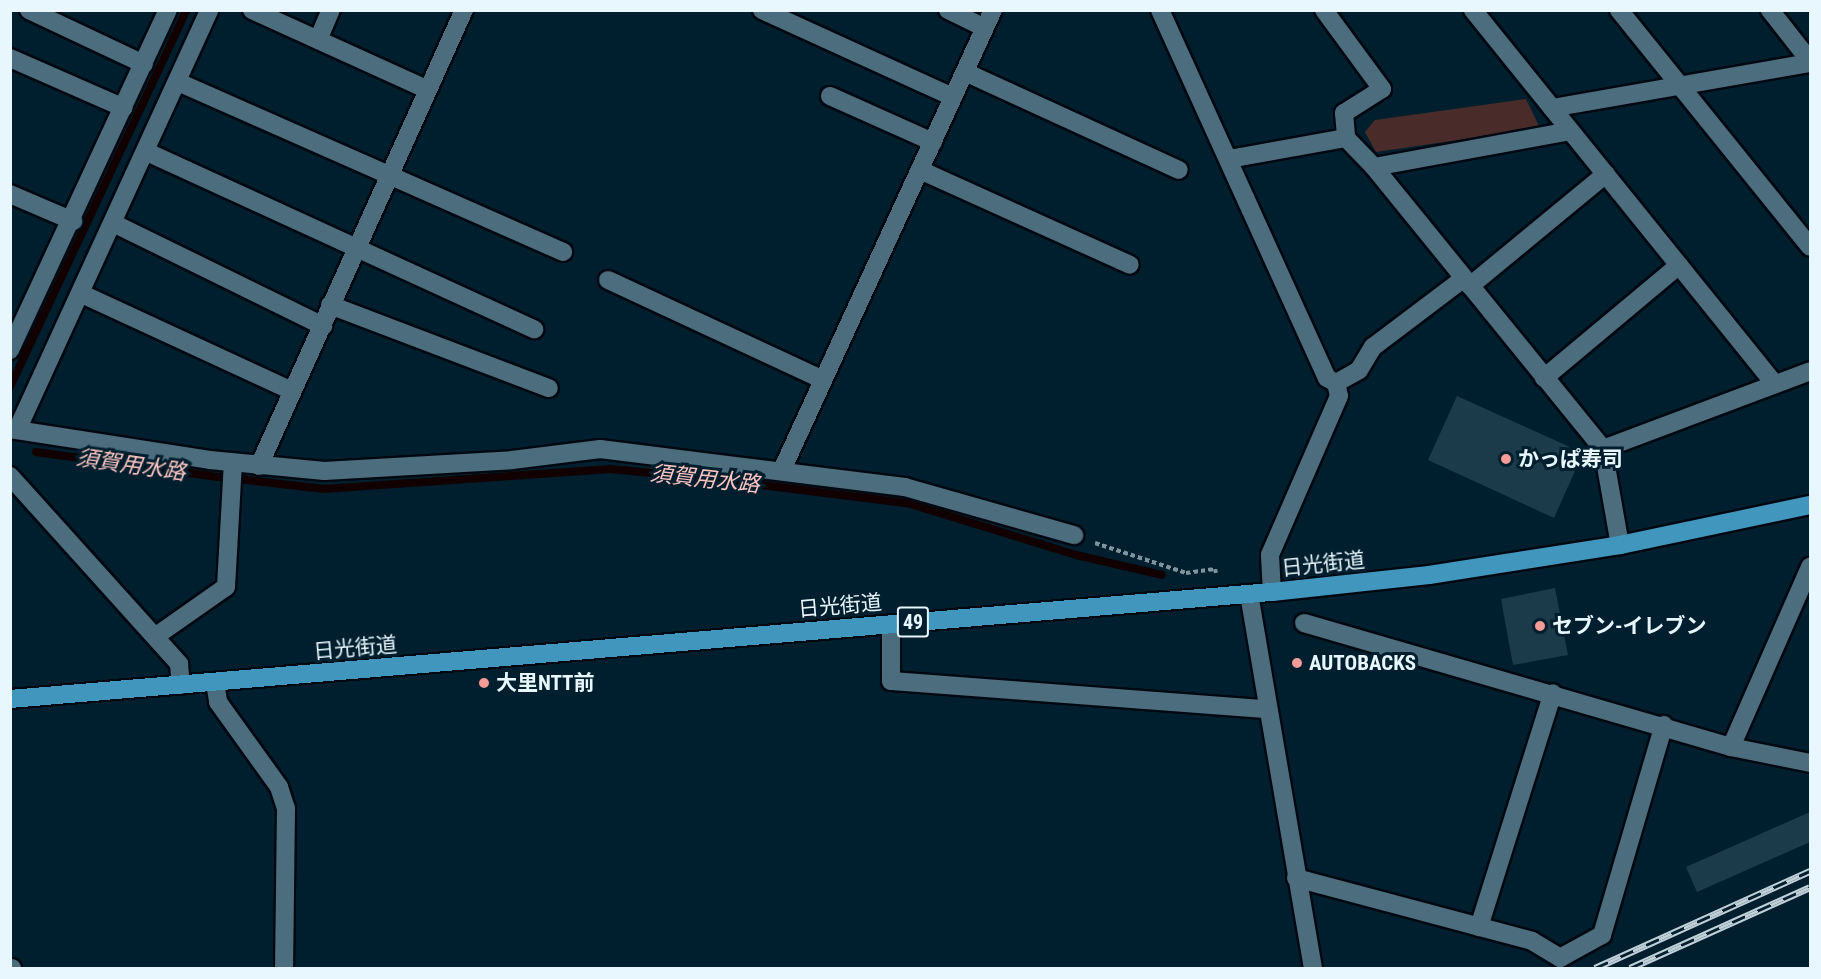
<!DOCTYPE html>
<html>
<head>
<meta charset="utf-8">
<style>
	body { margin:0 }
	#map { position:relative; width:1821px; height:979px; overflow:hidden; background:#001f2e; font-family:"Roboto Condensed","Noto Sans JP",sans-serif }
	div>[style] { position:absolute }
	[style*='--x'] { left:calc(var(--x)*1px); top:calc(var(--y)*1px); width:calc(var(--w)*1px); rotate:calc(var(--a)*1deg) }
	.green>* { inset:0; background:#492b2a }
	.stream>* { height:8px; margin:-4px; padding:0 4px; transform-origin:4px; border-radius:4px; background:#120000 }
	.building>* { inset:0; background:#1b3b4b }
	.path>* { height:4px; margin-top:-2px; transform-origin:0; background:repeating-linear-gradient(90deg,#7d939e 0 4.5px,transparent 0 7.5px) }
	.roads { filter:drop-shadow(2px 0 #000812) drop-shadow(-2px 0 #000812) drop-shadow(0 2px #000812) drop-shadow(0 -2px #000812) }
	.minor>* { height:18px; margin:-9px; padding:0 9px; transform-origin:9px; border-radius:9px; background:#4c6d7e }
	.tertiary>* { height:18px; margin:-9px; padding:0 9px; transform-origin:9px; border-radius:9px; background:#4c6d7e }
	.primary>* { height:18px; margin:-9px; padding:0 9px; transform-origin:9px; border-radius:9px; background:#4196be }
	.rail>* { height:7px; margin-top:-3.5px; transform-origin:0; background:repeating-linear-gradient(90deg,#001f2e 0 14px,#c0d0da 0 28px); box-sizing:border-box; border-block:2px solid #c0d0da }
	.dots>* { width:16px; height:16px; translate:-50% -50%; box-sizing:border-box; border:3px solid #001f2e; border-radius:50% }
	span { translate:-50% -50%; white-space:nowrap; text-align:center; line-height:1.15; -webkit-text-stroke:6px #001f2e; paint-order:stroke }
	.shield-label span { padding:2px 4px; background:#001f2e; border:2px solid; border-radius:4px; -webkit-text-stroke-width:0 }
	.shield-label { font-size:20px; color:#e8f6fe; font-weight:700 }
	.poi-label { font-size:21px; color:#e8f6fe; font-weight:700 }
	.left { translate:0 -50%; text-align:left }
	.street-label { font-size:21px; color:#e8f6fe }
	.water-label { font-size:22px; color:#ffc5c2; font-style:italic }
	.frame { position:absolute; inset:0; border:12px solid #e8f6fe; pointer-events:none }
</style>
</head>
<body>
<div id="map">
	<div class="green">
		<i style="clip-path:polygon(1526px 99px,1540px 128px,1376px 152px,1365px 132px,1375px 120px)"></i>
	</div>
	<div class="stream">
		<i style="--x:10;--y:387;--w:416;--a:-64.9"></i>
		<i style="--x:36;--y:452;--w:191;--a:7.8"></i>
		<i style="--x:238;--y:479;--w:87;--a:6.6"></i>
		<i style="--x:324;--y:489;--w:287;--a:-4"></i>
		<i style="--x:610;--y:469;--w:95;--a:5.4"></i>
		<i style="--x:705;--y:478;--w:204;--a:7.1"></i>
		<i style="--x:907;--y:503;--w:177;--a:17.1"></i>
		<i style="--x:1076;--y:555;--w:88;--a:13.1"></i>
	</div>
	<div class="building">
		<i style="clip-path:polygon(1457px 396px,1583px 453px,1554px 518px,1428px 460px)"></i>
		<i style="clip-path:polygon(1555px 588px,1568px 655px,1513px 665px,1501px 599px)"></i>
		<i style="clip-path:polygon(1810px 812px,1810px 842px,1697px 892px,1686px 867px)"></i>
	</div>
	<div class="path">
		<i style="--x:1095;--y:543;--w:96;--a:18.2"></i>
		<i style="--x:1186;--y:573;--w:29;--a:-8"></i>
		<i style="--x:1215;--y:569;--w:4;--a:76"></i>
	</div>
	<div class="roads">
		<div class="minor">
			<i style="--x:29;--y:10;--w:127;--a:25.2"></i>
			<i style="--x:252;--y:10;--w:193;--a:24.4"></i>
			<i style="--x:762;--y:10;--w:210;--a:24.5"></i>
			<i style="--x:948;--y:10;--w:41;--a:25.9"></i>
			<i style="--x:1160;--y:10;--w:404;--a:65.6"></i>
			<i style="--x:1327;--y:378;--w:10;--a:29"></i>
			<i style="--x:1336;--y:383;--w:13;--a:77"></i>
			<i style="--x:1339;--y:396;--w:173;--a:113.5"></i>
			<i style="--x:1270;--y:555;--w:37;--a:87"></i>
			<i style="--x:1324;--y:10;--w:98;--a:53.7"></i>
			<i style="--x:1382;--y:89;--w:45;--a:147.7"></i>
			<i style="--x:1344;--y:113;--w:25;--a:85"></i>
			<i style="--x:1346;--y:138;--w:40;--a:46"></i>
			<i style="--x:1374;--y:167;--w:363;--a:50.9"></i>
			<i style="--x:1603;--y:449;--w:97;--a:80"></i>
			<i style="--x:1473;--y:10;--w:481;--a:51.1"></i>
			<i style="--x:1619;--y:10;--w:304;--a:51.1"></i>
			<i style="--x:1770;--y:10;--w:65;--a:51.9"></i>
			<i style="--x:318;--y:40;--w:33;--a:-67"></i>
			<i style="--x:10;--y:58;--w:124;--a:23.7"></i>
			<i style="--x:965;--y:72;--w:235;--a:24.6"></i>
			<i style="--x:178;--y:82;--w:421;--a:23.8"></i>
			<i style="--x:830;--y:96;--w:113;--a:24.1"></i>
			<i style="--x:1552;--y:108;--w:262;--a:-9.9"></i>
			<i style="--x:147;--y:152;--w:426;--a:24.6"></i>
			<i style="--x:1229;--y:159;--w:119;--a:-10.2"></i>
			<i style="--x:1374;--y:167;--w:199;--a:-10.4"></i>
			<i style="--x:920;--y:170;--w:230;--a:24.3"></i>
			<i style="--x:10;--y:194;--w:69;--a:23.2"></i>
			<i style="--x:115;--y:224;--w:232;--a:26.1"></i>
			<i style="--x:608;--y:280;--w:237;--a:24.9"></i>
			<i style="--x:1470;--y:286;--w:176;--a:-39.5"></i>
			<i style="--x:82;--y:294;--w:231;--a:24.8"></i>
			<i style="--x:330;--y:305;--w:234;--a:20.8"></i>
			<i style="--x:10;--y:350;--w:375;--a:-65.1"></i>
			<i style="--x:1544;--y:378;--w:176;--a:-39.9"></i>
			<i style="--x:1336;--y:383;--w:26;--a:-29"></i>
			<i style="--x:1359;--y:370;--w:27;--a:-59"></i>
			<i style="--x:1373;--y:347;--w:113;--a:-37.1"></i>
			<i style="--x:18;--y:428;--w:460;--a:-65.4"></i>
			<i style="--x:10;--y:429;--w:202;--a:8.8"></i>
			<i style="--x:210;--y:460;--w:115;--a:5.5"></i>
			<i style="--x:324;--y:471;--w:188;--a:-3.3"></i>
			<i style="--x:512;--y:460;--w:89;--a:-7.1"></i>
			<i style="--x:600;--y:449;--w:307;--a:7.1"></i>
			<i style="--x:905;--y:487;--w:176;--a:15.9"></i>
			<i style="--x:1603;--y:449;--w:221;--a:-20.6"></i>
			<i style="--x:259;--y:466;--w:500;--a:-65.8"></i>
			<i style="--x:782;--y:470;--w:506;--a:-65.36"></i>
			<i style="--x:10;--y:476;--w:253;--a:48"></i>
			<i style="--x:179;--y:664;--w:21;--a:85"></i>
			<i style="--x:1249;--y:594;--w:379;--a:80.3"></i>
			<i style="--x:1304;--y:623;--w:445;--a:16.2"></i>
			<i style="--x:1731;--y:747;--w:81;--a:11.4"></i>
			<i style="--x:891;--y:624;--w:57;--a:90"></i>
			<i style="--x:891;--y:681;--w:376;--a:4.3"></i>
			<i style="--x:156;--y:636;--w:85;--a:-35"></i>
			<i style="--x:226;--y:587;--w:124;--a:-86.8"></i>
			<i style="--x:215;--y:682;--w:20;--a:81"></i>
			<i style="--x:218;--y:702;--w:105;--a:54.3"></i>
			<i style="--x:279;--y:787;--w:22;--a:72"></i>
			<i style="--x:286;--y:808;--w:160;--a:90.7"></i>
			<i style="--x:1731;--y:747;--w:197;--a:-66.3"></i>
			<i style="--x:1296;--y:878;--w:244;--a:14.9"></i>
			<i style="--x:1532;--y:941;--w:33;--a:31"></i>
			<i style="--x:1560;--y:958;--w:48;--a:-28.7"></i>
			<i style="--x:1602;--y:935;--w:219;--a:-73.6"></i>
			<i style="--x:1479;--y:927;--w:245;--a:-72.5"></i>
		</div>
		<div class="tertiary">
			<i style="--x:10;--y:968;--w:2;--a:0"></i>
		</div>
		<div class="primary">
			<i style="--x:10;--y:699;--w:1267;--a:-4.85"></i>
			<i style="--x:1272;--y:592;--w:158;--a:-6.2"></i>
			<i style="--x:1429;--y:575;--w:193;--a:-8.9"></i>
			<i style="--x:1620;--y:545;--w:194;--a:-11.9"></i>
		</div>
	</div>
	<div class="rail">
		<i style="--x:1595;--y:968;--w:236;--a:-24.3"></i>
		<i style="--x:1630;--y:968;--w:197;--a:-24.2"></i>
	</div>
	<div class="dots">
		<i style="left:1506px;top:459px;background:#f59b98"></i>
		<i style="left:1540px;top:626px;background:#f59b98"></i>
		<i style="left:1297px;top:663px;background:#f59b98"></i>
		<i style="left:484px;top:683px;background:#f59b98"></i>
	</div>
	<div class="shield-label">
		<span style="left:913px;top:622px">49</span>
	</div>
	<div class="poi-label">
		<span class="left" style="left:1518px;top:459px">かっぱ寿司</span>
		<span class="left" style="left:1552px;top:626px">セブン-イレブン</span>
		<span class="left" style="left:1309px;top:663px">AUTOBACKS</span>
		<span class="left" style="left:496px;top:683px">大里NTT前</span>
	</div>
	<div class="street-label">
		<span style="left:1323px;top:564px;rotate:-6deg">日光街道</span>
		<span style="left:840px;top:606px;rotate:-5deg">日光街道</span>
		<span style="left:355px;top:648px;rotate:-5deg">日光街道</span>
	</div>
	<div class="water-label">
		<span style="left:131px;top:465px;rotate:8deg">須賀用水路</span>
		<span style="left:705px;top:479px;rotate:6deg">須賀用水路</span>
	</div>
	<div class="frame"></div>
</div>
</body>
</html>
